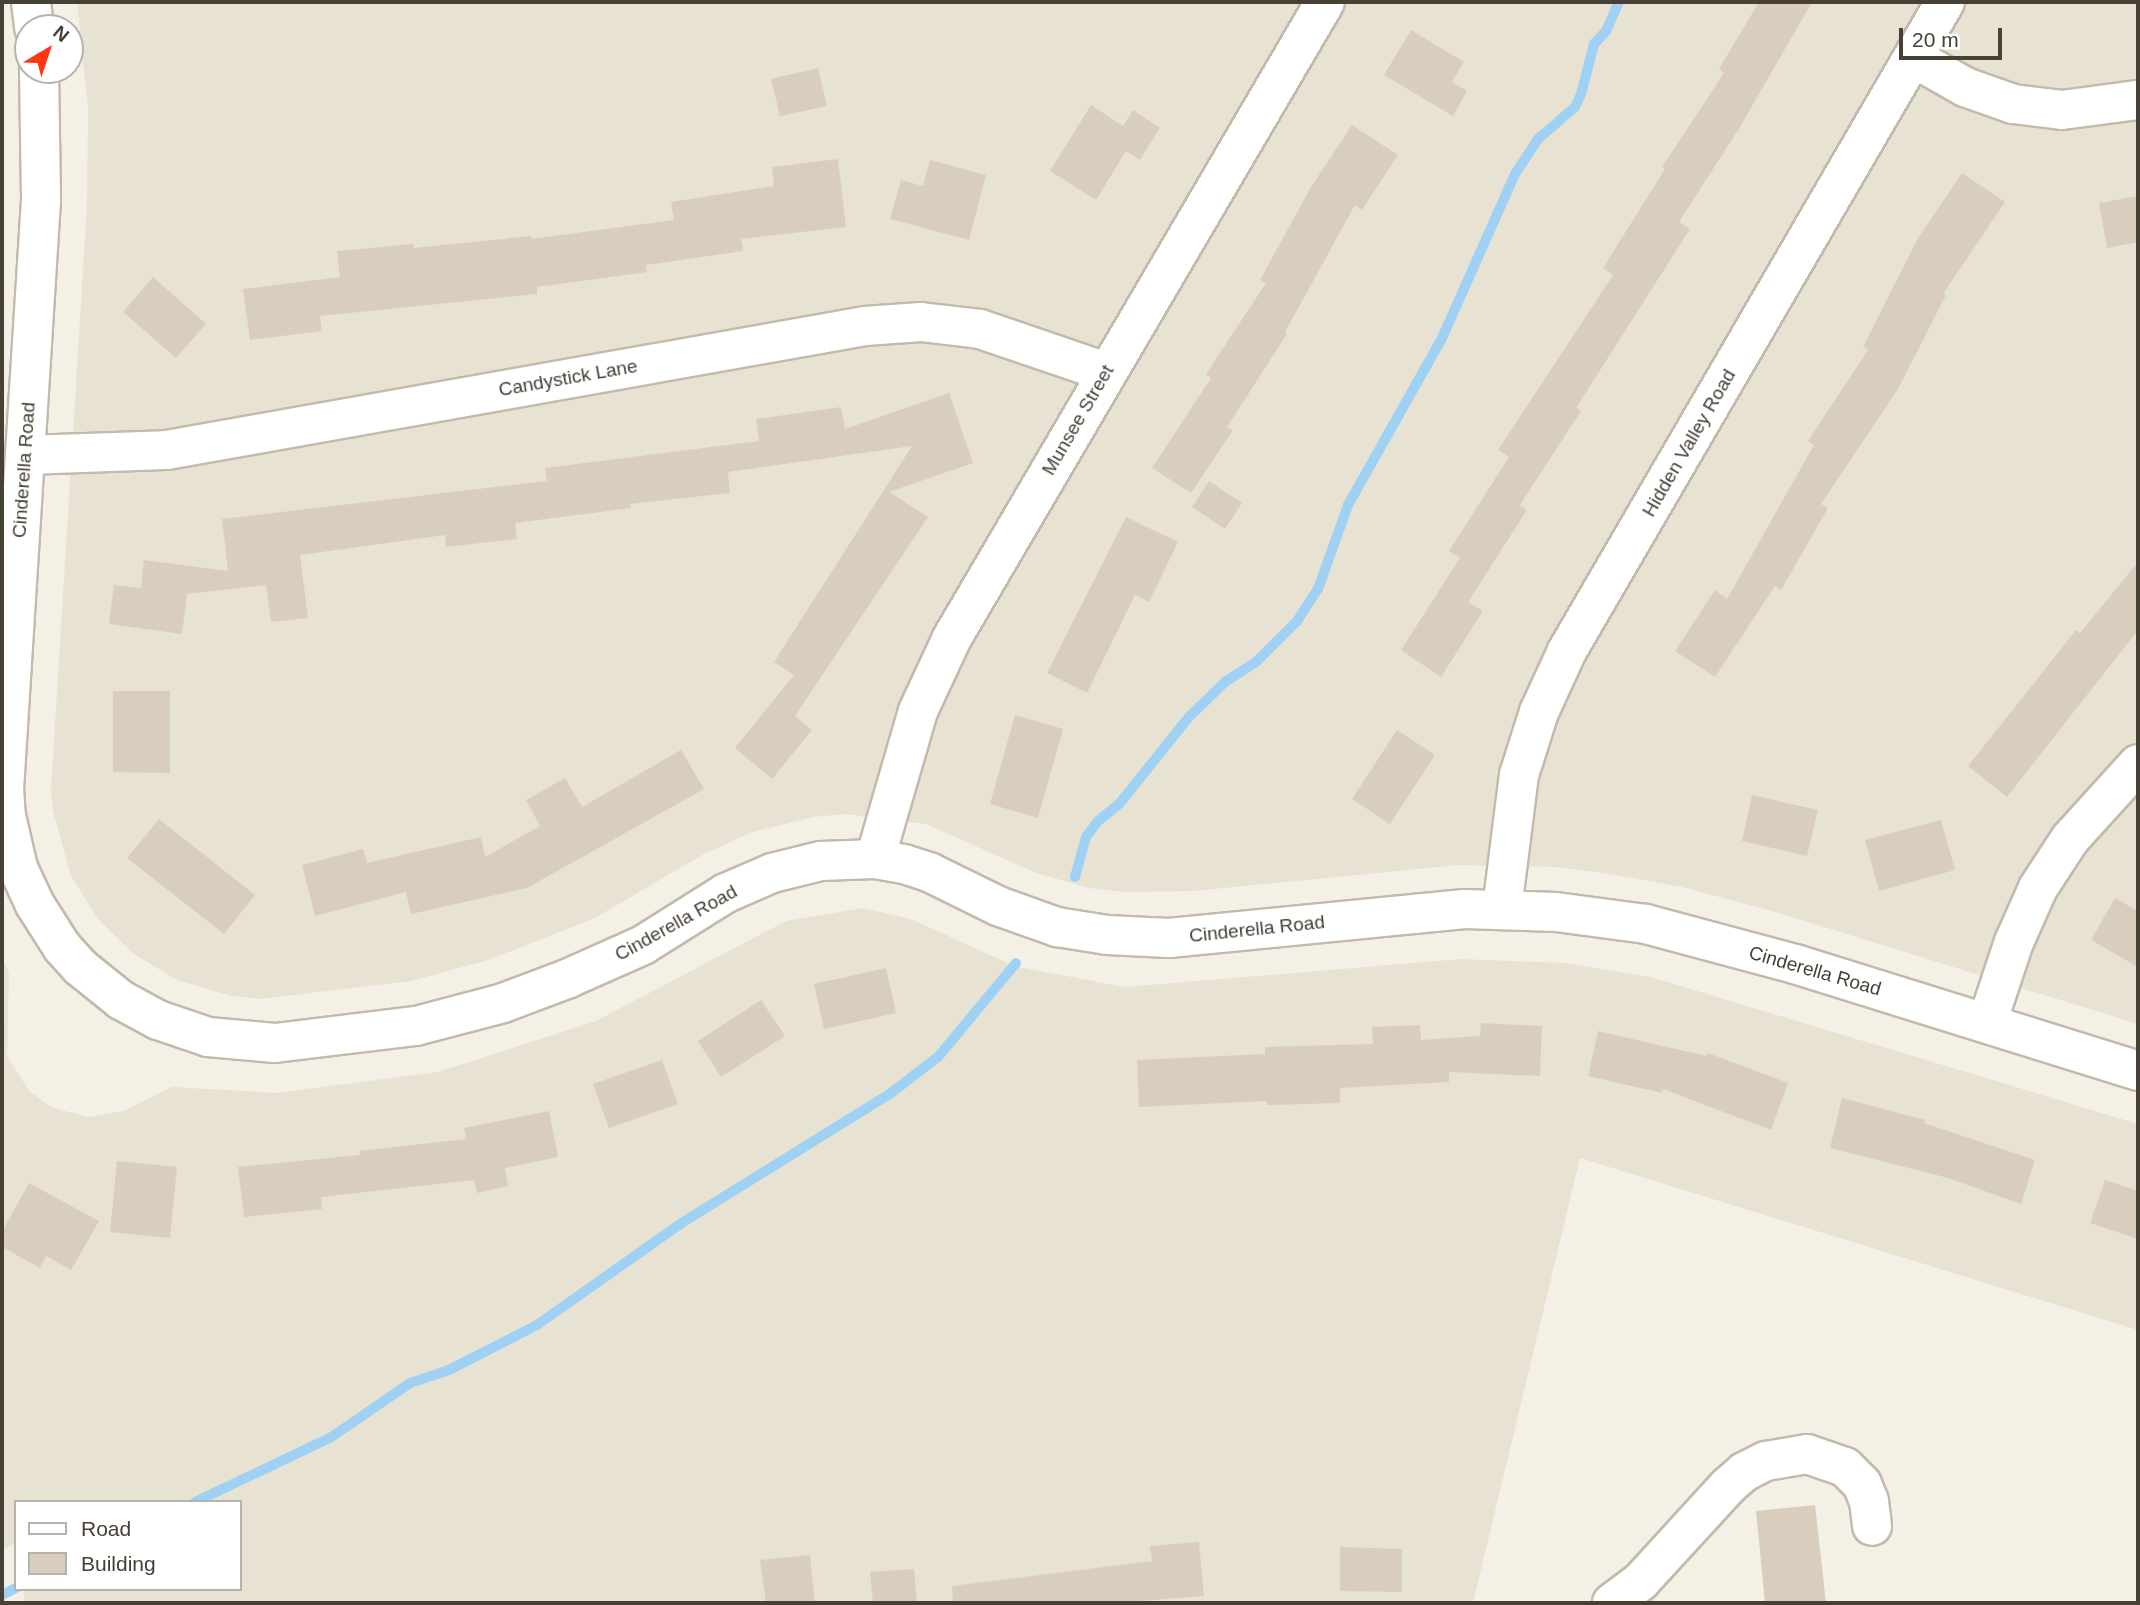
<!DOCTYPE html>
<html>
<head>
<meta charset="utf-8">
<style>
	body { margin:0 }
	#map { position:relative; width:2140px; height:1605px; overflow:hidden; background:#f4f0e6; font-family:Helvetica,sans-serif }
	div>[style] { position:absolute }
	[style*='--x'] { left:calc(var(--x)*1px); top:calc(var(--y)*1px); width:calc(var(--w)*1px); rotate:calc(var(--a)*1deg) }
	.residential>* { inset:0; background:#e8e2d3 }
	.stream>* { height:10px; margin:-5px; padding:0 5px; transform-origin:5px; border-radius:5px; background:#9ed1f4 }
	.building>* { inset:0; background:#d9cebd }
	.roads { filter:drop-shadow(2px 0 #c3baab) drop-shadow(-2px 0 #c3baab) drop-shadow(0 2px #c3baab) drop-shadow(0 -2px #c3baab) }
	.minor>* { height:38px; margin:-19px; padding:0 19px; transform-origin:19px; border-radius:19px; background:#fff }
	span { translate:-50% -50%; white-space:nowrap; text-align:center; line-height:1.15; -webkit-text-stroke:5px #fff; paint-order:stroke }
	.street-label { font-size:19px; color:#474035 }
	.frame { position:absolute; inset:0; border:4px solid #474035; pointer-events:none }
	.legend { position:absolute; left:14px; top:1500px; width:228px; height:91px; box-sizing:border-box; background:#fff; border:2px solid #b5b3ae; margin:0; padding:9px 12px; list-style:none; font-size:21px; color:#474035 }
	.legend li { display:flex; align-items:center; gap:14px; height:35px }
	.legend b { width:35px; border:2px solid #b5b3ae }
	.north { position:absolute; left:14px; top:14px; width:70px; height:70px; box-sizing:border-box; background:#fff; border:2px solid #b5b3ae; border-radius:50%; rotate:39deg; font-size:19px; font-weight:700; line-height:28px; text-align:center; color:#474035 }
	.north::after { content:''; display:block; margin:auto; width:24px; height:32px; background:#ff3611; clip-path:polygon(50% 0,100% 100%,50% 72%,0 100%) }
	.scale { position:absolute; left:1899px; top:28px; width:103px; height:32px; box-sizing:border-box; border:4px solid #474035; border-top:0; padding-left:9px; font-size:21px; line-height:24px; white-space:nowrap; color:#474035; -webkit-text-stroke:5px #fff; paint-order:stroke }
</style>
</head>
<body>
<div id="map">
	<div class="residential">
		<i style="clip-path:polygon(77px 2px,2138px 2px,2138px 1024px,1772px 911px,1682px 887px,1604px 873px,1554px 867px,1459px 865px,1194px 891px,1124px 892px,1089px 888px,1036px 873px,926px 824px,846px 814px,813px 817px,752px 832px,702px 855px,595px 918px,488px 960px,411px 981px,260px 999px,232px 996px,177px 980px,134px 954px,98px 919px,71px 876px,53px 811px,51px 789px,87px 205px,88px 108px)"></i>
		<i style="clip-path:polygon(863px 908px,911px 919px,1014px 966px,1125px 987px,1460px 959px,1566px 963px,1651px 977px,2138px 1124px,2138px 1330px,1580px 1158px,1473px 1603px,25px 1603px,23px 1589px,240px 1589px,240px 1502px,16px 1502px,16px 1543px,2px 1550px,2px 956px,9px 974px,7px 1056px,30px 1092px,53px 1108px,89px 1117px,123px 1111px,172px 1087px,276px 1093px,438px 1072px,596px 1021px,786px 921px)"></i>
	</div>
	<div class="stream">
		<i style="--x:1075;--y:877;--w:41;--a:-74.6"></i>
		<i style="--x:1086;--y:837;--w:20;--a:-53"></i>
		<i style="--x:1098;--y:821;--w:28;--a:-39"></i>
		<i style="--x:1120;--y:803;--w:110;--a:-51.3"></i>
		<i style="--x:1189;--y:717;--w:50;--a:-44.2"></i>
		<i style="--x:1225;--y:682;--w:38;--a:-33"></i>
		<i style="--x:1257;--y:661;--w:57;--a:-45"></i>
		<i style="--x:1297;--y:621;--w:38;--a:-57"></i>
		<i style="--x:1318;--y:589;--w:89;--a:-70.3"></i>
		<i style="--x:1348;--y:505;--w:192;--a:-60.6"></i>
		<i style="--x:1442;--y:338;--w:180;--a:-66"></i>
		<i style="--x:1515;--y:174;--w:42;--a:-56.7"></i>
		<i style="--x:1538;--y:139;--w:49;--a:-40.9"></i>
		<i style="--x:1575;--y:107;--w:14;--a:-65"></i>
		<i style="--x:1581;--y:94;--w:52;--a:-75.4"></i>
		<i style="--x:1594;--y:44;--w:18;--a:-47"></i>
		<i style="--x:1606;--y:31;--w:32;--a:-66"></i>
		<i style="--x:195;--y:1502;--w:149;--a:-25.4"></i>
		<i style="--x:330;--y:1438;--w:97;--a:-34.5"></i>
		<i style="--x:410;--y:1383;--w:41;--a:-18.4"></i>
		<i style="--x:449;--y:1370;--w:99;--a:-27.1"></i>
		<i style="--x:537;--y:1325;--w:175;--a:-35.2"></i>
		<i style="--x:680;--y:1224;--w:248;--a:-31.8"></i>
		<i style="--x:891;--y:1093;--w:59;--a:-37.5"></i>
		<i style="--x:938;--y:1057;--w:122;--a:-50.3"></i>
		<i style="--x:2;--y:1595;--w:16;--a:-27"></i>
	</div>
	<div class="building">
		<i style="clip-path:polygon(1759px 2px,1812px 2px,1740px 127px,1679px 222px,1690px 229px,1576px 408px,1581px 411px,1520px 505px,1527px 510px,1468px 602px,1483px 611px,1441px 677px,1401px 650px,1460px 558px,1449px 551px,1509px 457px,1498px 450px,1613px 275px,1603px 268px,1665px 169px,1662px 167px,1724px 73px,1719px 69px)"></i>
		<i style="clip-path:polygon(1411px 30px,1464px 62px,1452px 82px,1467px 91px,1453px 116px,1384px 75px)"></i>
		<i style="clip-path:polygon(818px 68px,827px 106px,780px 116px,771px 79px)"></i>
		<i style="clip-path:polygon(1091px 105px,1123px 126px,1133px 110px,1160px 128px,1140px 160px,1126px 151px,1096px 200px,1050px 171px)"></i>
		<i style="clip-path:polygon(1352px 125px,1398px 155px,1362px 210px,1355px 205px,1285px 332px,1287px 334px,1227px 427px,1233px 430px,1191px 493px,1152px 468px,1211px 378px,1206px 374px,1266px 283px,1260px 280px,1311px 187px)"></i>
		<i style="clip-path:polygon(838px 159px,846px 227px,741px 239px,743px 251px,646px 265px,647px 272px,537px 287px,537px 294px,320px 316px,322px 331px,250px 340px,243px 289px,340px 277px,337px 251px,414px 244px,414px 248px,531px 236px,531px 239px,674px 220px,671px 202px,774px 186px,772px 167px)"></i>
		<i style="clip-path:polygon(930px 160px,986px 175px,969px 240px,890px 219px,901px 180px,923px 186px)"></i>
		<i style="clip-path:polygon(1962px 173px,2005px 202px,1943px 294px,1946px 295px,1898px 389px,1821px 504px,1828px 508px,1781px 590px,1775px 586px,1715px 677px,1675px 651px,1715px 590px,1727px 599px,1814px 445px,1808px 441px,1868px 350px,1863px 347px,1918px 238px)"></i>
		<i style="clip-path:polygon(2138px 196px,2138px 242px,2107px 248px,2099px 203px)"></i>
		<i style="clip-path:polygon(153px 277px,206px 324px,176px 358px,123px 312px)"></i>
		<i style="clip-path:polygon(949px 393px,973px 463px,889px 492px,928px 517px,795px 716px,812px 730px,772px 779px,735px 748px,794px 675px,774px 662px,912px 446px,728px 472px,730px 493px,630px 504px,631px 508px,515px 523px,517px 539px,446px 547px,445px 535px,300px 555px,308px 618px,271px 622px,266px 585px,187px 594px,182px 634px,109px 624px,114px 585px,141px 588px,144px 560px,228px 571px,222px 519px,547px 481px,545px 468px,759px 441px,756px 419px,841px 407px,845px 429px)"></i>
		<i style="clip-path:polygon(1209px 481px,1242px 503px,1225px 529px,1192px 507px)"></i>
		<i style="clip-path:polygon(1126px 517px,1178px 542px,1149px 602px,1135px 595px,1087px 693px,1047px 673px)"></i>
		<i style="clip-path:polygon(2138px 562px,2138px 630px,2007px 797px,1968px 766px,2076px 630px,2080px 633px)"></i>
		<i style="clip-path:polygon(113px 691px,170px 691px,170px 773px,113px 772px)"></i>
		<i style="clip-path:polygon(1015px 715px,1063px 729px,1038px 818px,990px 804px)"></i>
		<i style="clip-path:polygon(1397px 730px,1435px 755px,1390px 824px,1352px 799px)"></i>
		<i style="clip-path:polygon(681px 750px,704px 789px,527px 888px,411px 914px,406px 892px,315px 916px,302px 865px,363px 849px,367px 863px,481px 837px,485px 857px,540px 826px,526px 800px,565px 778px,582px 807px)"></i>
		<i style="clip-path:polygon(1752px 795px,1818px 810px,1807px 856px,1742px 841px)"></i>
		<i style="clip-path:polygon(159px 819px,255px 895px,224px 934px,127px 858px)"></i>
		<i style="clip-path:polygon(1941px 820px,1955px 870px,1879px 891px,1865px 840px)"></i>
		<i style="clip-path:polygon(2115px 898px,2138px 911px,2138px 967px,2091px 940px)"></i>
		<i style="clip-path:polygon(886px 968px,896px 1013px,824px 1029px,814px 984px)"></i>
		<i style="clip-path:polygon(761px 1000px,785px 1036px,721px 1077px,698px 1041px)"></i>
		<i style="clip-path:polygon(1481px 1023px,1542px 1026px,1540px 1076px,1449px 1072px,1449px 1082px,1340px 1088px,1340px 1103px,1267px 1105px,1267px 1101px,1139px 1107px,1137px 1060px,1265px 1054px,1265px 1047px,1373px 1044px,1372px 1027px,1420px 1025px,1421px 1040px,1480px 1036px)"></i>
		<i style="clip-path:polygon(1598px 1031px,1706px 1056px,1708px 1053px,1788px 1083px,1771px 1130px,1663px 1089px,1662px 1093px,1588px 1076px)"></i>
		<i style="clip-path:polygon(662px 1060px,678px 1104px,609px 1128px,593px 1084px)"></i>
		<i style="clip-path:polygon(1842px 1098px,1925px 1120px,1924px 1123px,2035px 1160px,2021px 1204px,1948px 1178px,1830px 1148px)"></i>
		<i style="clip-path:polygon(549px 1111px,558px 1157px,505px 1168px,508px 1186px,477px 1193px,474px 1180px,321px 1197px,322px 1209px,244px 1217px,238px 1167px,360px 1155px,359px 1151px,466px 1139px,464px 1128px)"></i>
		<i style="clip-path:polygon(117px 1161px,177px 1167px,170px 1238px,110px 1232px)"></i>
		<i style="clip-path:polygon(2105px 1180px,2138px 1191px,2138px 1239px,2090px 1223px)"></i>
		<i style="clip-path:polygon(29px 1183px,99px 1221px,71px 1270px,46px 1256px,40px 1268px,2px 1247px,2px 1232px)"></i>
		<i style="clip-path:polygon(1815px 1505px,1826px 1603px,1765px 1603px,1756px 1511px)"></i>
		<i style="clip-path:polygon(1199px 1542px,1204px 1596px,1115px 1603px,953px 1603px,952px 1586px,1152px 1561px,1150px 1546px)"></i>
		<i style="clip-path:polygon(1340px 1547px,1402px 1549px,1402px 1592px,1340px 1591px)"></i>
		<i style="clip-path:polygon(810px 1555px,815px 1603px,766px 1603px,760px 1560px)"></i>
		<i style="clip-path:polygon(914px 1569px,917px 1603px,873px 1603px,870px 1572px)"></i>
	</div>
	<div class="roads">
		<div class="minor">
			<i style="--x:31;--y:2;--w:26;--a:83"></i>
			<i style="--x:1914;--y:58;--w:59;--a:29.6"></i>
			<i style="--x:1965;--y:87;--w:51;--a:19.5"></i>
			<i style="--x:2013;--y:104;--w:49;--a:7"></i>
			<i style="--x:2062;--y:110;--w:77;--a:-7.5"></i>
			<i style="--x:39;--y:70;--w:130;--a:89.1"></i>
			<i style="--x:41;--y:200;--w:590;--a:93.59"></i>
			<i style="--x:4;--y:789;--w:27;--a:86"></i>
			<i style="--x:6;--y:816;--w:53;--a:77"></i>
			<i style="--x:18;--y:868;--w:38;--a:65"></i>
			<i style="--x:34;--y:903;--w:52;--a:57.5"></i>
			<i style="--x:62;--y:947;--w:27;--a:48"></i>
			<i style="--x:80;--y:967;--w:53;--a:38.8"></i>
			<i style="--x:121;--y:1000;--w:42;--a:28.4"></i>
			<i style="--x:158;--y:1020;--w:53;--a:18.8"></i>
			<i style="--x:208;--y:1037;--w:67;--a:5.1"></i>
			<i style="--x:275;--y:1043;--w:142;--a:-6.9"></i>
			<i style="--x:416;--y:1026;--w:90;--a:-14.8"></i>
			<i style="--x:503;--y:1003;--w:71;--a:-20.7"></i>
			<i style="--x:569;--y:978;--w:81;--a:-24"></i>
			<i style="--x:643;--y:945;--w:98;--a:-32.1"></i>
			<i style="--x:726;--y:893;--w:50;--a:-23.5"></i>
			<i style="--x:772;--y:873;--w:50;--a:-13.8"></i>
			<i style="--x:821;--y:861;--w:54;--a:-2.1"></i>
			<i style="--x:875;--y:859;--w:29;--a:10"></i>
			<i style="--x:904;--y:864;--w:28;--a:18"></i>
			<i style="--x:931;--y:873;--w:75;--a:26.2"></i>
			<i style="--x:998;--y:906;--w:63;--a:19.6"></i>
			<i style="--x:1057;--y:927;--w:51;--a:9.1"></i>
			<i style="--x:1107;--y:935;--w:62;--a:2.8"></i>
			<i style="--x:1169;--y:938;--w:297;--a:-5.6"></i>
			<i style="--x:1465;--y:909;--w:91;--a:1.9"></i>
			<i style="--x:1556;--y:912;--w:91;--a:7.6"></i>
			<i style="--x:1646;--y:924;--w:154;--a:15"></i>
			<i style="--x:1795;--y:964;--w:359;--a:17.3"></i>
			<i style="--x:25;--y:455;--w:142;--a:-2"></i>
			<i style="--x:167;--y:450;--w:709;--a:-10.07"></i>
			<i style="--x:865;--y:326;--w:56;--a:-4.1"></i>
			<i style="--x:921;--y:322;--w:59;--a:6.8"></i>
			<i style="--x:980;--y:329;--w:133;--a:18.8"></i>
			<i style="--x:875;--y:859;--w:154;--a:-73.8"></i>
			<i style="--x:918;--y:711;--w:81;--a:-65"></i>
			<i style="--x:952;--y:638;--w:737;--a:-59.61"></i>
			<i style="--x:1502;--y:909;--w:135;--a:-82.8"></i>
			<i style="--x:1519;--y:775;--w:66;--a:-72.4"></i>
			<i style="--x:1539;--y:712;--w:67;--a:-65.3"></i>
			<i style="--x:1567;--y:651;--w:751;--a:-59.78"></i>
			<i style="--x:1987;--y:1023;--w:85;--a:-71.6"></i>
			<i style="--x:2014;--y:942;--w:59;--a:-66"></i>
			<i style="--x:2038;--y:888;--w:59;--a:-56.9"></i>
			<i style="--x:2070;--y:839;--w:101;--a:-47.8"></i>
			<i style="--x:1612;--y:1603;--w:36;--a:-37"></i>
			<i style="--x:1641;--y:1581;--w:129;--a:-47.5"></i>
			<i style="--x:1728;--y:1486;--w:21;--a:-41"></i>
			<i style="--x:1744;--y:1472;--w:25;--a:-27"></i>
			<i style="--x:1766;--y:1461;--w:42;--a:-9.7"></i>
			<i style="--x:1807;--y:1454;--w:40;--a:18.9"></i>
			<i style="--x:1845;--y:1467;--w:24;--a:45"></i>
			<i style="--x:1862;--y:1484;--w:18;--a:68"></i>
			<i style="--x:1869;--y:1501;--w:25;--a:83"></i>
		</div>
	</div>
	<div class="street-label">
		<span style="left:568px;top:378px;rotate:-10deg">Candystick Lane</span>
		<span style="left:1078px;top:420px;rotate:-60deg">Munsee Street</span>
		<span style="left:1689px;top:443px;rotate:-60deg">Hidden Valley Road</span>
		<span style="left:24px;top:470px;rotate:-86deg">Cinderella Road</span>
		<span style="left:676px;top:923px;rotate:-29deg">Cinderella Road</span>
		<span style="left:1257px;top:929px;rotate:-6deg">Cinderella Road</span>
		<span style="left:1815px;top:971px;rotate:16deg">Cinderella Road</span>
	</div>
	<div class="frame"></div>
	<ul class="legend">
	<li><b style="height:9px;background:#fff"></b>Road</li>
	<li><b style="height:19px;background:#d9cebd"></b>Building</li>
	</ul>
	<div class="north">N</div>
	<div class="scale">20 m</div>
</div>
</body>
</html>
